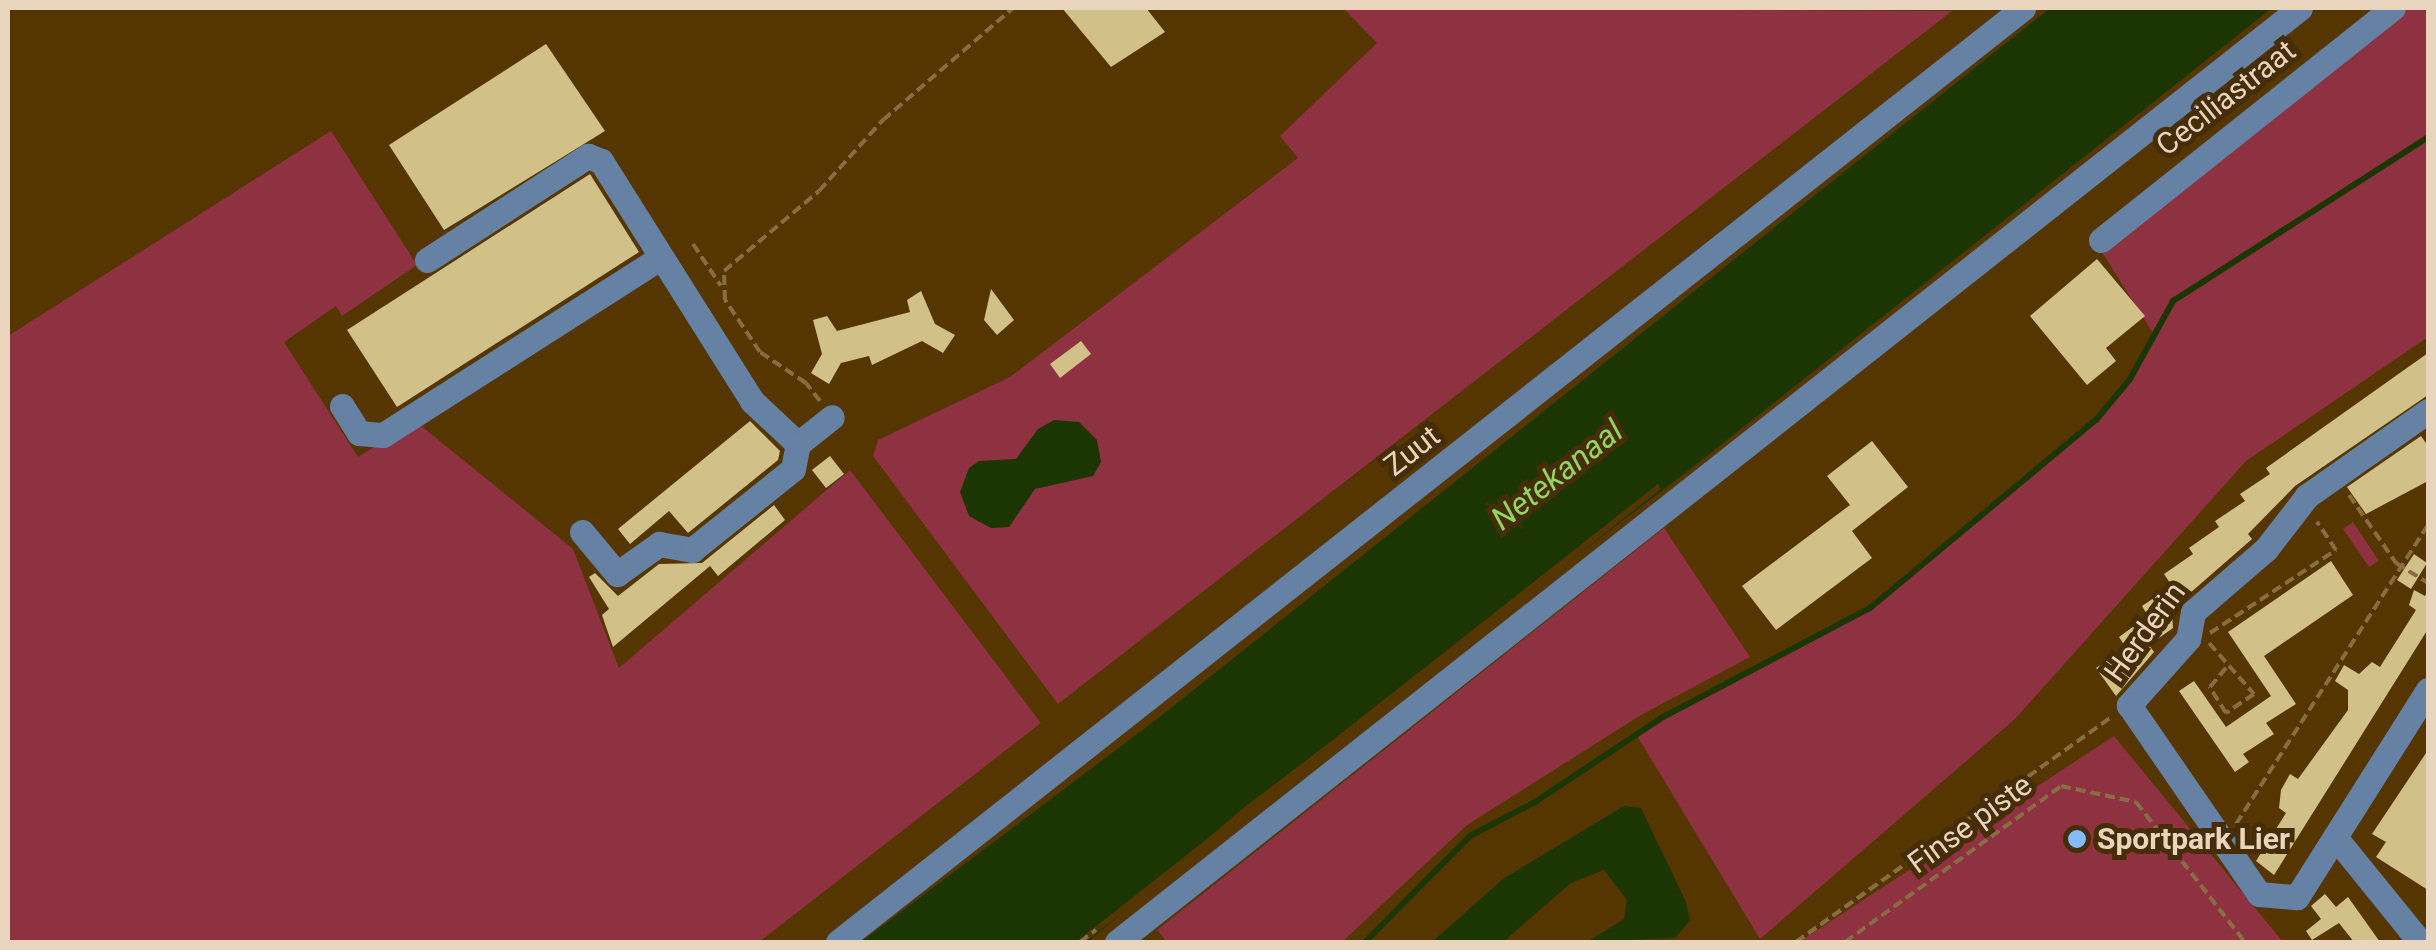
<!DOCTYPE html>
<html>
<head>
<meta charset="utf-8">
<style>
	body { margin:0 }
	#map { position:relative; width:2436px; height:950px; overflow:hidden; background:#553600; font-family:Roboto,sans-serif }
	div>[style] { position:absolute }
	[style*='--x'] { left:calc(var(--x)*1px); top:calc(var(--y)*1px); width:calc(var(--w)*1px); rotate:calc(var(--a)*1deg) }
	.green>* { inset:0; background:#8e3141 }
	.water>* { inset:0; background:#1b3602 }
	.pier>* { inset:0; background:#553600 }
	.stream>* { height:6px; margin:-3px; padding:0 3px; transform-origin:3px; border-radius:3px; background:#1b3602 }
	.building>* { inset:0; background:#d1c087 }
	.path>* { height:4px; margin-top:-2px; transform-origin:0; background:repeating-linear-gradient(90deg,#886d41 0 10px,transparent 0 15px) }
	.minor>* { height:25px; margin:-12.5px; padding:0 12.5px; transform-origin:12.5px; border-radius:12.5px; background:#6581a4 }
	.dots>* { width:28px; height:28px; translate:-50% -50%; box-sizing:border-box; border:5px solid #452d08; border-radius:50% }
	span { translate:-50% -50%; white-space:nowrap; text-align:center; line-height:1.15; -webkit-text-stroke:10px #452d08; paint-order:stroke }
	.street-label { font-size:30px; color:#e9d5bd }
	.poi-label { font-size:30px; color:#e9d5bd; font-weight:700 }
	.left { translate:0 -50%; text-align:left }
	.water-label { font-size:32px; color:#92d65d; font-style:italic }
	.frame { position:absolute; inset:0; border:10px solid #e9d5bd; pointer-events:none }
</style>
</head>
<body>
<div id="map">
	<div class="green">
		<i style="clip-path:polygon(1343px 8px,1952px 11px,1058px 704px,873px 456px,878px 440px,1010px 377px,1298px 158px,1280px 136px,1377px 43px)"></i>
		<i style="clip-path:polygon(2397px 8px,2428px 8px,2428px 337px,2246px 461px,2015px 719px,1760px 939px,1636px 734px,1870px 608px,2096px 420px,2156px 338px,2100px 249px)"></i>
		<i style="clip-path:polygon(331px 131px,417px 265px,342px 316px,336px 306px,284px 342px,358px 457px,415px 421px,573px 549px,619px 668px,850px 470px,1041px 723px,759px 942px,8px 942px,8px 336px)"></i>
		<i style="clip-path:polygon(2353px 522px,2379px 561px,2369px 567px,2343px 529px)"></i>
		<i style="clip-path:polygon(1664px 528px,1750px 657px,1641px 715px,1467px 825px,1342px 942px,1167px 942px,1157px 930px)"></i>
		<i style="clip-path:polygon(2114px 736px,2283px 942px,1799px 942px)"></i>
	</div>
	<div class="water">
		<i style="clip-path:polygon(2050px 8px,2272px 8px,1684px 474px,1242px 809px,1088px 942px,861px 942px,1157px 719px)"></i>
		<i style="clip-path:polygon(1054px 420px,1079px 422px,1097px 440px,1101px 462px,1093px 476px,1035px 489px,1009px 527px,991px 528px,969px 516px,960px 492px,969px 468px,979px 461px,1016px 459px,1038px 429px)"></i>
		<i style="clip-path:polygon(1624px 806px,1641px 808px,1686px 902px,1690px 921px,1675px 938px,1587px 942px,1624px 919px,1627px 900px,1604px 870px,1571px 883px,1503px 942px,1432px 942px,1503px 879px)"></i>
	</div>
	<div class="pier">
		<i style="clip-path:polygon(1658px 484px,1661px 489px,1085px 942px,1076px 942px)"></i>
	</div>
	<div class="stream">
		<i style="--x:1365;--y:942;--w:149;--a:-45.3"></i>
		<i style="--x:1470;--y:836;--w:73;--a:-27.6"></i>
		<i style="--x:1535;--y:802;--w:154;--a:-33.6"></i>
		<i style="--x:1663;--y:717;--w:234;--a:-27.8"></i>
		<i style="--x:1870;--y:608;--w:294;--a:-39.8"></i>
		<i style="--x:2096;--y:420;--w:53;--a:-50.3"></i>
		<i style="--x:2130;--y:379;--w:89;--a:-61.1"></i>
		<i style="--x:2173;--y:301;--w:303;--a:-32.7"></i>
	</div>
	<div class="building">
		<i style="clip-path:polygon(1062px 8px,1146px 8px,1165px 32px,1111px 67px)"></i>
		<i style="clip-path:polygon(546px 44px,605px 131px,444px 230px,389px 145px)"></i>
		<i style="clip-path:polygon(590px 174px,639px 252px,397px 407px,347px 330px)"></i>
		<i style="clip-path:polygon(2097px 259px,2145px 316px,2106px 348px,2116px 361px,2087px 385px,2030px 316px)"></i>
		<i style="clip-path:polygon(991px 289px,1014px 320px,997px 335px,984px 320px)"></i>
		<i style="clip-path:polygon(921px 291px,935px 324px,955px 335px,943px 353px,922px 341px,872px 365px,869px 356px,841px 363px,829px 384px,811px 373px,822px 354px,813px 320px,827px 316px,837px 331px,910px 312px,907px 300px)"></i>
		<i style="clip-path:polygon(1081px 341px,1091px 354px,1060px 378px,1050px 364px)"></i>
		<i style="clip-path:polygon(2428px 353px,2428px 395px,2295px 486px,2248px 534px,2252px 539px,2182px 600px,2172px 614px,2173px 628px,2149px 645px,2154px 652px,2116px 696px,2096px 668px,2126px 648px,2119px 637px,2148px 616px,2142px 606px,2172px 586px,2164px 574px,2193px 554px,2189px 548px,2219px 527px,2215px 521px,2245px 501px,2240px 494px,2270px 474px,2266px 468px)"></i>
		<i style="clip-path:polygon(750px 421px,780px 451px,778px 460px,688px 533px,669px 511px,630px 544px,618px 529px)"></i>
		<i style="clip-path:polygon(2421px 436px,2428px 446px,2428px 481px,2366px 514px,2347px 487px)"></i>
		<i style="clip-path:polygon(1872px 441px,1908px 487px,1852px 531px,1872px 558px,1776px 630px,1742px 586px,1850px 505px,1827px 476px)"></i>
		<i style="clip-path:polygon(830px 456px,844px 474px,826px 488px,812px 470px)"></i>
		<i style="clip-path:polygon(774px 505px,785px 520px,718px 576px,710px 566px,613px 647px,602px 615px,609px 609px,589px 577px,595px 573px,618px 596px,659px 564px,702px 563px)"></i>
		<i style="clip-path:polygon(2414px 554px,2427px 563px,2411px 589px,2397px 580px)"></i>
		<i style="clip-path:polygon(2331px 561px,2353px 595px,2264px 656px,2296px 704px,2266px 723px,2274px 734px,2243px 754px,2249px 762px,2235px 772px,2179px 691px,2194px 681px,2226px 727px,2271px 696px,2228px 632px)"></i>
		<i style="clip-path:polygon(2414px 590px,2425px 596px,2428px 590px,2428px 629px,2274px 875px,2256px 861px,2286px 813px,2279px 808px,2281px 790px,2290px 774px,2298px 779px,2348px 710px,2348px 690px,2335px 681px,2344px 665px,2359px 674px,2372px 662px,2380px 667px,2416px 610px,2409px 605px)"></i>
		<i style="clip-path:polygon(2428px 750px,2428px 890px,2376px 857px,2386px 842px,2372px 834px)"></i>
		<i style="clip-path:polygon(2325px 894px,2336px 907px,2348px 897px,2380px 942px,2354px 942px,2339px 923px,2312px 940px,2306px 931px,2321px 919px,2311px 906px)"></i>
	</div>
	<div class="path">
		<i style="--x:693;--y:244;--w:50;--a:56.3"></i>
		<i style="--x:820;--y:401;--w:23;--a:-128"></i>
		<i style="--x:806;--y:383;--w:55;--a:-146"></i>
		<i style="--x:760;--y:352;--w:63;--a:-123.9"></i>
		<i style="--x:725;--y:300;--w:29;--a:-92"></i>
		<i style="--x:724;--y:271;--w:124;--a:-40.1"></i>
		<i style="--x:819;--y:191;--w:96;--a:-48"></i>
		<i style="--x:883;--y:120;--w:172;--a:-40.7"></i>
		<i style="--x:2349;--y:495;--w:83;--a:55.3"></i>
		<i style="--x:2396;--y:563;--w:38;--a:32"></i>
		<i style="--x:2210;--y:633;--w:151;--a:-33.4"></i>
		<i style="--x:2336;--y:550;--w:34;--a:-124"></i>
		<i style="--x:2209;--y:643;--w:68;--a:48.6"></i>
		<i style="--x:2254;--y:694;--w:34;--a:146"></i>
		<i style="--x:2226;--y:713;--w:31;--a:-122"></i>
		<i style="--x:2210;--y:687;--w:25;--a:-50"></i>
		<i style="--x:2236;--y:824;--w:355;--a:-57.3"></i>
		<i style="--x:1080;--y:942;--w:20;--a:-37"></i>
		<i style="--x:1796;--y:942;--w:389;--a:-35.5"></i>
		<i style="--x:1845;--y:942;--w:266;--a:-35.8"></i>
		<i style="--x:2061;--y:786;--w:77;--a:12"></i>
		<i style="--x:2136;--y:802;--w:177;--a:52.1"></i>
	</div>
	<div class="minor">
		<i style="--x:2101;--y:240;--w:373;--a:-38.5"></i>
		<i style="--x:427;--y:260;--w:192;--a:-32.9"></i>
		<i style="--x:588;--y:156;--w:14;--a:21"></i>
		<i style="--x:601;--y:161;--w:284;--a:57.8"></i>
		<i style="--x:752;--y:401;--w:63;--a:43.1"></i>
		<i style="--x:798;--y:444;--w:43;--a:-38.5"></i>
		<i style="--x:342;--y:406;--w:32;--a:58"></i>
		<i style="--x:359;--y:433;--w:24;--a:5"></i>
		<i style="--x:383;--y:435;--w:330;--a:-32.6"></i>
		<i style="--x:2428;--y:411;--w:148;--a:144.9"></i>
		<i style="--x:2307;--y:496;--w:67;--a:127.7"></i>
		<i style="--x:2266;--y:549;--w:96;--a:139.2"></i>
		<i style="--x:2193;--y:612;--w:27;--a:100"></i>
		<i style="--x:2188;--y:639;--w:89;--a:131.8"></i>
		<i style="--x:2129;--y:705;--w:229;--a:55.5"></i>
		<i style="--x:2259;--y:894;--w:38;--a:5"></i>
		<i style="--x:2297;--y:897;--w:245;--a:-57.7"></i>
		<i style="--x:582;--y:532;--w:55;--a:50.2"></i>
		<i style="--x:617;--y:574;--w:52;--a:-35.5"></i>
		<i style="--x:659;--y:544;--w:34;--a:10"></i>
		<i style="--x:692;--y:550;--w:129;--a:-38.7"></i>
		<i style="--x:793;--y:469;--w:25;--a:-79"></i>
		<i style="--x:2335;--y:837;--w:135;--a:51"></i>
		<i style="--x:838;--y:942;--w:1509;--a:-38.24"></i>
		<i style="--x:1117;--y:942;--w:1507;--a:-38.29"></i>
	</div>
	<div class="dots">
		<i style="left:2077px;top:839px;background:#86bbfb"></i>
	</div>
	<div class="street-label">
		<span style="left:2226px;top:98px;rotate:-38deg">Ceciliastraat</span>
		<span style="left:1412px;top:451px;rotate:-38deg">Zuut</span>
		<span style="left:2145px;top:632px;rotate:-54deg">Herderin</span>
		<span style="left:1970px;top:824px;rotate:-36deg">Finse piste</span>
	</div>
	<div class="poi-label">
		<span class="left" style="left:2097px;top:839px">Sportpark Lier</span>
	</div>
	<div class="water-label">
		<span style="left:1557px;top:475px;rotate:-38deg">Netekanaal</span>
	</div>
	<div class="frame"></div>
</div>
</body>
</html>
